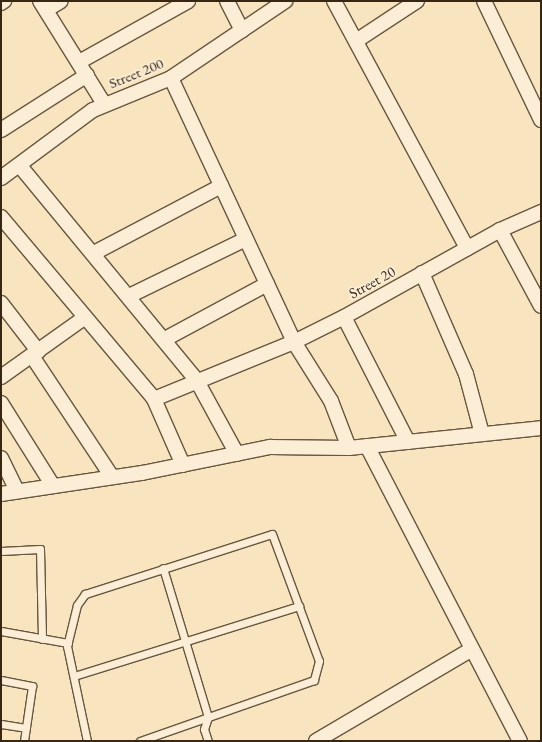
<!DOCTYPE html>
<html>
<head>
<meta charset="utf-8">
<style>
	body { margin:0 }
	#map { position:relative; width:542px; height:742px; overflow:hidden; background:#f9e4c0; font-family:"EB Garamond",serif }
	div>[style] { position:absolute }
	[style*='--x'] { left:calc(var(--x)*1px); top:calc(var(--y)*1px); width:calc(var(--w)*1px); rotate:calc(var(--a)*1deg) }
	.roads { filter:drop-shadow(1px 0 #68563f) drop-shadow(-1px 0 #68563f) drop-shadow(0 1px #68563f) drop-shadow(0 -1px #68563f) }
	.lane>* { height:7px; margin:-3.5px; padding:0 3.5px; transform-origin:3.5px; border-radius:3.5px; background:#fbedd6 }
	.street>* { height:14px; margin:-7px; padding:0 7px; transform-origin:7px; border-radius:7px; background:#fbedd6 }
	span { translate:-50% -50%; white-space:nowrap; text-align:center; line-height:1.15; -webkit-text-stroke:3.5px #fbedd6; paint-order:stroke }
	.street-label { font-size:15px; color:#372614 }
	.frame { position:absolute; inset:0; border:2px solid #372614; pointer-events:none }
</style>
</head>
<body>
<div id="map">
	<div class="roads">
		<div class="lane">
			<i style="--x:1;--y:551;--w:39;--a:-3"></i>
			<i style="--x:40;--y:549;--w:90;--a:88.7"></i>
			<i style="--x:163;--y:568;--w:156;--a:73.2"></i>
			<i style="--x:208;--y:717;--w:13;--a:108"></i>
			<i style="--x:204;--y:729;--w:13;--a:72"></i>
			<i style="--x:1;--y:631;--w:68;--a:10.2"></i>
			<i style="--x:74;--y:676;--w:236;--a:-17.3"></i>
			<i style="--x:1;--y:680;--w:32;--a:11"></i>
			<i style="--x:32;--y:686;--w:56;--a:98.3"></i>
			<i style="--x:1;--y:724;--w:25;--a:9"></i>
			<i style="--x:87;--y:741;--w:97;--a:-101.9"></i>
			<i style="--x:67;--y:646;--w:42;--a:-76.3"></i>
			<i style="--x:77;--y:605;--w:14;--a:-54"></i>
			<i style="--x:85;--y:594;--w:196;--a:-17.8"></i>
			<i style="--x:272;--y:534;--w:135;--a:69.7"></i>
			<i style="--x:319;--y:661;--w:20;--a:105"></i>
			<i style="--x:314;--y:680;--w:184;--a:160.7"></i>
		</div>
		<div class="street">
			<i style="--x:40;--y:1;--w:121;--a:58.1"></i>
			<i style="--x:227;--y:1;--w:33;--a:63"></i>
			<i style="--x:334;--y:1;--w:281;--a:61.7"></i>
			<i style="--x:484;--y:1;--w:132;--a:64.4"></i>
			<i style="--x:1;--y:3;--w:4;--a:-34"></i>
			<i style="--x:46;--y:10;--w:17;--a:-31"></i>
			<i style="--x:356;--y:41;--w:73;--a:-33.3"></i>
			<i style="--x:79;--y:62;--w:125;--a:-29.2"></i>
			<i style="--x:171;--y:78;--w:291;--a:65"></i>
			<i style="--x:294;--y:342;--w:70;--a:57.9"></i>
			<i style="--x:331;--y:401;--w:50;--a:69"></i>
			<i style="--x:1;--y:130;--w:102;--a:-32.6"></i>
			<i style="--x:20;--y:166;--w:278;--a:50.5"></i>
			<i style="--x:197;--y:381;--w:83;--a:61.3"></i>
			<i style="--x:1;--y:178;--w:114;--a:-36.5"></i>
			<i style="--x:93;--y:110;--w:84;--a:-22.3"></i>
			<i style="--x:171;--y:78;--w:138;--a:-34"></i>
			<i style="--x:1;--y:217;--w:238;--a:49.9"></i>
			<i style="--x:154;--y:399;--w:72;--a:66.3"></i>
			<i style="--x:500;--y:230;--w:86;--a:61.7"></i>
			<i style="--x:94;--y:253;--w:144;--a:-27.8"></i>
			<i style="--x:422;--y:273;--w:110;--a:66.5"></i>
			<i style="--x:466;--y:374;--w:62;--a:75.1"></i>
			<i style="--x:129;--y:296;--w:130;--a:-26"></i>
			<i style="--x:1;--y:303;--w:61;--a:52.4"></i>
			<i style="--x:165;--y:339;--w:116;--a:-28.3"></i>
			<i style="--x:32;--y:356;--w:145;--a:56.5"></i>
			<i style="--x:1;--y:377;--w:102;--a:-35.4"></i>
			<i style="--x:154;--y:399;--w:151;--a:-22.2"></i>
			<i style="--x:294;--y:342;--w:56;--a:-26.6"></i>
			<i style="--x:1;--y:403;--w:98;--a:57.9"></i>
			<i style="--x:408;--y:442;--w:140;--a:-117.1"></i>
			<i style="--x:344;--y:317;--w:179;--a:-29.1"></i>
			<i style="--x:500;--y:230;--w:45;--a:-23.7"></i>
			<i style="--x:367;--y:446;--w:332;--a:62.6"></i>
			<i style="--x:1;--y:458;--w:37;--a:64"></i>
			<i style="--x:1;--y:494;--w:143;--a:-8.5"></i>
			<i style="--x:142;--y:473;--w:131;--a:-11.5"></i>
			<i style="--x:270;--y:447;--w:79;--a:0.7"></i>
			<i style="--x:349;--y:448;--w:193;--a:-5.9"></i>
			<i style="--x:316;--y:741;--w:181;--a:-30.5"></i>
		</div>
	</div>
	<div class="street-label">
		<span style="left:136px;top:73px;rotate:-22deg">Street 200</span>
		<span style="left:372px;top:282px;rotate:-29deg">Street 20</span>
	</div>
	<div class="frame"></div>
</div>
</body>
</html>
